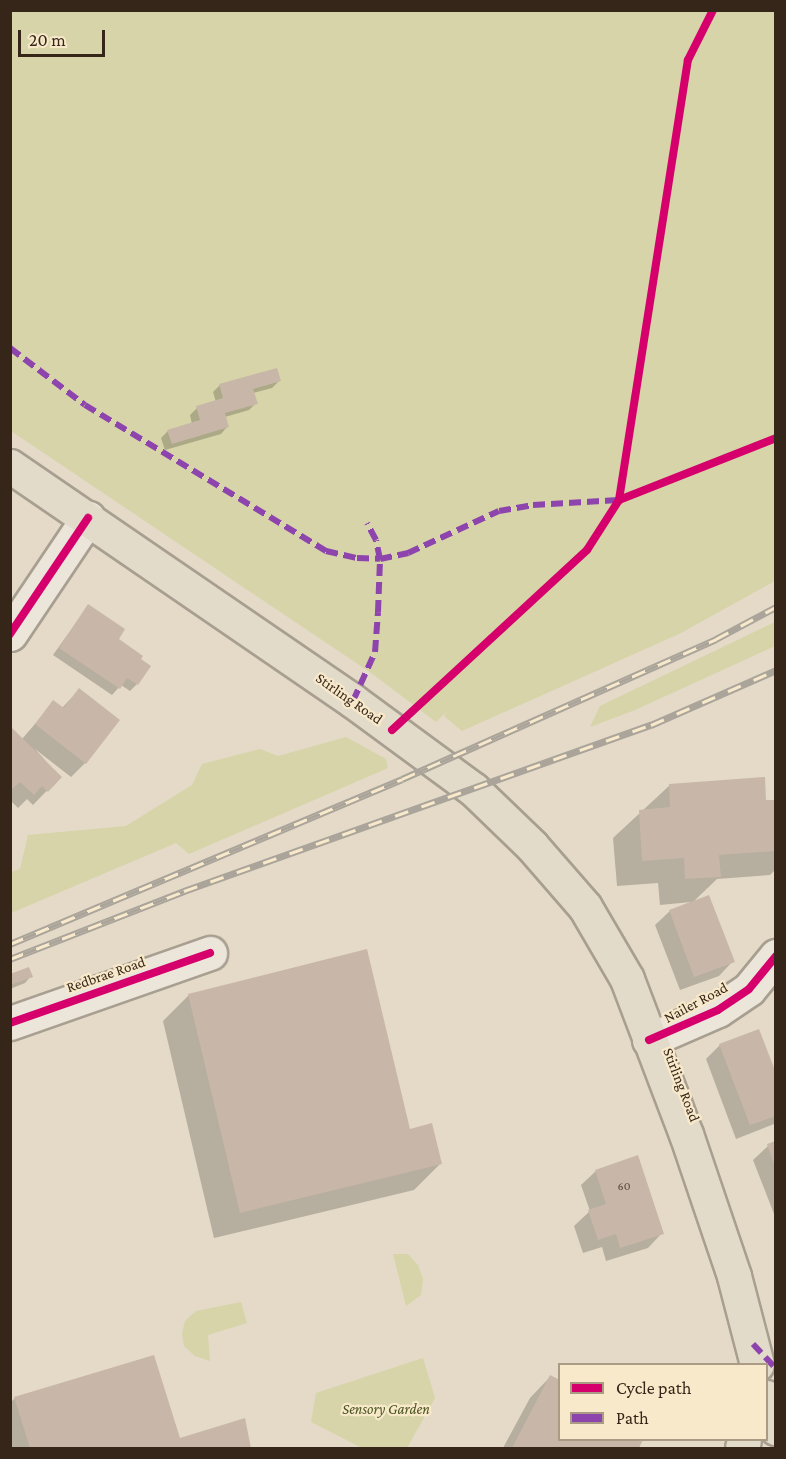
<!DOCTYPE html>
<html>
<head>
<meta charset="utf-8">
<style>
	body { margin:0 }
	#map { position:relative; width:786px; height:1459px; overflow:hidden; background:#e4dac7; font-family:"Crimson Pro",serif }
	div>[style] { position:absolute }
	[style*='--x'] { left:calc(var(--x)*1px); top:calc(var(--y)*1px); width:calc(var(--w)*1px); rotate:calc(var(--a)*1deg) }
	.green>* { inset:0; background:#d6d4a8 }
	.shadow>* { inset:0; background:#0003 }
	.building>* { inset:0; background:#c8b7a8 }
	.roads { filter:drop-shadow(2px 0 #a89f91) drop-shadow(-2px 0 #a89f91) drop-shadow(0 2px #a89f91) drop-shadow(0 -2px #a89f91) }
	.minor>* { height:33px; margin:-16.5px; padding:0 16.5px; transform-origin:16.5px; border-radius:16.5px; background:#ebe5da }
	.major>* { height:33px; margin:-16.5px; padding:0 16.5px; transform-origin:16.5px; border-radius:16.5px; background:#e3dbca }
	.rail>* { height:7px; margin-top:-3.5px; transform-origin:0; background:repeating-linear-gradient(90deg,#f8e9ca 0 14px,#aaa49a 0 28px); box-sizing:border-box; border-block:2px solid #aaa49a }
	.quiet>* { height:6px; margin-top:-3px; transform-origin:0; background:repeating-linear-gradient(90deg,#8e44ad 0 12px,transparent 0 18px) }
	.cycleway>* { height:8px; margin:-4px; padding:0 4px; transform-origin:4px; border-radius:4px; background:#d6006c }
	span { translate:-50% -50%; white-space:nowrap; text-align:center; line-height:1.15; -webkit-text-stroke:4.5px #f8e9ca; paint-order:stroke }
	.number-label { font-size:12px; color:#5a4a3e }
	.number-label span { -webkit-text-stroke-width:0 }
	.street-label { font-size:15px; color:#36261a }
	.park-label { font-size:15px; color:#49541f; font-style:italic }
	.frame { position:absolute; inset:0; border:12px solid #36261a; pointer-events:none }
	.legend { position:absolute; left:558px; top:1363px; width:210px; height:78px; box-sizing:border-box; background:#f8e9ca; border:2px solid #aa9b84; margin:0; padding:8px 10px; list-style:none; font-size:18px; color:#36261a }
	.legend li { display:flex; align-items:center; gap:12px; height:30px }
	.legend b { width:30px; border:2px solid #aa9b84 }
	.scale { position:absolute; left:18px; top:30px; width:87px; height:27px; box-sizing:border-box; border:3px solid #36261a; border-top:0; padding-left:8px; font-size:18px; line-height:21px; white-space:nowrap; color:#36261a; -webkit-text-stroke:4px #f8e9ca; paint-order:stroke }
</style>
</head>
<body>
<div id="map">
	<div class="green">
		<i style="clip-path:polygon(10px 11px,775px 11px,775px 581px,681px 633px,462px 731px,444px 716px,446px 712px,436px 722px,374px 675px,11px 431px)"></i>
		<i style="clip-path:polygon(775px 622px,775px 646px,635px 710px,590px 727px,600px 706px)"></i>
		<i style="clip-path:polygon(346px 737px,386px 759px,388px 768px,189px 854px,176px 843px,11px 913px,11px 872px,20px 869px,28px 835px,126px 826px,192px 785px,202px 764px,260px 749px,278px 756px)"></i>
		<i style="clip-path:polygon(393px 1254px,408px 1254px,418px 1265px,423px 1279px,421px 1295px,406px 1306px)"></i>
		<i style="clip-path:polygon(241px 1302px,247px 1323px,208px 1335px,210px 1361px,195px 1356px,184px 1346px,182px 1334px,185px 1321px,196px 1311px)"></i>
		<i style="clip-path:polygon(423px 1358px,435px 1398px,407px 1448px,362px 1448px,311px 1422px,316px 1393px)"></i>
	</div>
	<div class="shadow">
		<i style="clip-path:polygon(279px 381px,272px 388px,253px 393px,256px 403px,249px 410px,225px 417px,227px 427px,221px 434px,165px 450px,161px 438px,168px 431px,192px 424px,190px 415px,197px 408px,216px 402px,213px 392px,220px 385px)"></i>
		<i style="clip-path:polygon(88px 606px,116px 639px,137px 684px,130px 691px,121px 685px,112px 695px,53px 655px)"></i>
		<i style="clip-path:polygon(79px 690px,85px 763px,71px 777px,35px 749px,60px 777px,33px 805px,27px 799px,18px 808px,10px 800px,10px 728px,22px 739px,54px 702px,62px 708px)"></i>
		<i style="clip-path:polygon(670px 785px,765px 802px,776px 801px,776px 869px,770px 875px,717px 879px,693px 902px,733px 961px,719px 976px,680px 990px,655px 925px,670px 911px,691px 902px,660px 905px,658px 883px,617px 886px,613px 838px)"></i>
		<i style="clip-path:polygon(10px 976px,31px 976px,25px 983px,10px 989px)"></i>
		<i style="clip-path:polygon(189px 995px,409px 1131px,440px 1164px,414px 1190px,214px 1238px,163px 1021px)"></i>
		<i style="clip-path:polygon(720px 1045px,776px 1077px,774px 1124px,736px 1139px,706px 1059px)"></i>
		<i style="clip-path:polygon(776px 1143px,776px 1219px,753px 1160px,768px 1146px)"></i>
		<i style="clip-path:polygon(596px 1171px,662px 1233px,648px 1248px,606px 1261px,602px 1247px,583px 1253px,574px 1226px,590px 1211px,581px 1185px)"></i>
		<i style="clip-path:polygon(550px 1377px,560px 1440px,642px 1440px,637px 1448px,503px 1448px,530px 1398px)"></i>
		<i style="clip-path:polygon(15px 1398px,179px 1439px,244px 1420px,250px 1448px,10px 1448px,10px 1403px)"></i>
	</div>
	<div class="building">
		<i style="clip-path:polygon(277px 368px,281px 381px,253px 389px,258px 404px,225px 413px,229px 427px,172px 444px,167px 430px,200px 420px,196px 406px,223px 398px,219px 384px)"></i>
		<i style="clip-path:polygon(88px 604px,125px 629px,119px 639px,143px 656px,141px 659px,151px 666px,138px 685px,127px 678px,120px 689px,59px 648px)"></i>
		<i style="clip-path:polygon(79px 688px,120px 720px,86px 764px,35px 724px,53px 700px,64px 708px)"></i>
		<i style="clip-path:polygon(10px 726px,62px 777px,48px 792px,42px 786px,34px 795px,20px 782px,10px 791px)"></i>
		<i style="clip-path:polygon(765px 777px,766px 800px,776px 800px,776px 851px,719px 855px,721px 877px,685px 879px,684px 858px,642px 861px,639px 810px,670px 807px,669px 784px)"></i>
		<i style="clip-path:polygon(709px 895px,735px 962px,694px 977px,669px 910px)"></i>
		<i style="clip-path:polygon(367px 949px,410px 1129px,432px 1123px,442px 1164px,240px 1213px,188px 994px)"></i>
		<i style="clip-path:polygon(29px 967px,33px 977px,10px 985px,10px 974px)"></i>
		<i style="clip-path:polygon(759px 1029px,776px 1073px,776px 1116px,750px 1125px,719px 1044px)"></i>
		<i style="clip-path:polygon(776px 1141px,776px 1167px,775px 1167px,767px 1144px)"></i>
		<i style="clip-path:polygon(638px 1155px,664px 1234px,620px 1248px,616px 1234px,598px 1240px,588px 1210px,606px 1204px,595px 1170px)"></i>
		<i style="clip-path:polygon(154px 1355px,180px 1438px,245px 1418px,251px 1448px,30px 1448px,14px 1397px)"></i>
		<i style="clip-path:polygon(550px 1375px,560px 1380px,560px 1440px,643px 1440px,639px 1448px,512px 1448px)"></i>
	</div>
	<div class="roads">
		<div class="minor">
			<i style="--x:10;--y:634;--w:140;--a:-56.1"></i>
			<i style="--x:10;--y:1023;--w:212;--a:-19.3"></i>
			<i style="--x:649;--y:1040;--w:75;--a:-23.5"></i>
			<i style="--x:718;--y:1010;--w:37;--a:-34"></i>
			<i style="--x:749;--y:989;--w:43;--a:-50.7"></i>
		</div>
		<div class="major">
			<i style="--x:10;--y:466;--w:416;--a:34.4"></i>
			<i style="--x:353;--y:701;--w:149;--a:36.3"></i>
			<i style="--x:473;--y:789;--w:82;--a:44"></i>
			<i style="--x:532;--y:846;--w:81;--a:49"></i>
			<i style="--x:585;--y:907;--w:83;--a:59.7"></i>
			<i style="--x:627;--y:979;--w:166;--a:69.2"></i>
			<i style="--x:686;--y:1134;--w:150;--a:71.3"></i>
			<i style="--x:734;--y:1276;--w:91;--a:75.4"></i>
			<i style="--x:766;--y:1397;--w:33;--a:72"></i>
			<i style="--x:742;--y:1448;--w:8;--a:-76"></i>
		</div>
	</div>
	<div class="rail">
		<i style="--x:10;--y:944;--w:425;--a:-22.8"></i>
		<i style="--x:402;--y:779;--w:344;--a:-24"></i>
		<i style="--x:716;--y:639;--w:68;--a:-28.1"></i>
		<i style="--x:10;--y:959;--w:187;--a:-21.3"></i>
		<i style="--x:184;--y:891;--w:496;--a:-19.6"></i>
		<i style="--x:651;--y:725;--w:137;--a:-23.7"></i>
	</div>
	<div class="quiet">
		<i style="--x:10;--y:348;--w:94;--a:37.2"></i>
		<i style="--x:85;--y:405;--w:282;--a:31.2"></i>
		<i style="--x:326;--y:551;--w:32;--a:13"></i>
		<i style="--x:357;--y:558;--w:23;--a:2"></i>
		<i style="--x:380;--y:559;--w:29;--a:-12"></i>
		<i style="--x:408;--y:553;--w:100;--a:-24.8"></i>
		<i style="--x:499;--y:511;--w:35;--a:-10"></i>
		<i style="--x:533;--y:505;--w:86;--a:-3.3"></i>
		<i style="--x:353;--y:701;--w:54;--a:-65.8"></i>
		<i style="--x:375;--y:652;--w:40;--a:-85.7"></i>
		<i style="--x:378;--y:612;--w:53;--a:-87.8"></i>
		<i style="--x:380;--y:559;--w:19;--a:-102"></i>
		<i style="--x:376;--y:540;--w:19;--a:-118"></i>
		<i style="--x:753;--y:1344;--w:34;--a:47"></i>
	</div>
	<div class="cycleway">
		<i style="--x:619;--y:500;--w:445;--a:-81.1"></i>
		<i style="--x:688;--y:60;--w:56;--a:-63.4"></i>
		<i style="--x:10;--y:634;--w:140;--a:-56.1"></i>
		<i style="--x:392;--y:730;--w:265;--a:-42.7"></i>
		<i style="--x:587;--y:550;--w:59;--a:-57.4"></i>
		<i style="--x:619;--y:500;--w:169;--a:-21.5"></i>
		<i style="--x:10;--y:1023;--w:212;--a:-19.3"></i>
		<i style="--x:649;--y:1040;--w:75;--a:-23.5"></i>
		<i style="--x:718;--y:1010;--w:37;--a:-34"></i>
		<i style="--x:749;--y:989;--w:43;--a:-50.7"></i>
	</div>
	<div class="number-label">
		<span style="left:624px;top:1187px">60</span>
	</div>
	<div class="street-label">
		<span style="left:349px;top:699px;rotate:35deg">Stirling Road</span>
		<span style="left:106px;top:975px;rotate:-19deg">Redbrae Road</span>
		<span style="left:696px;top:1003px;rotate:-28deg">Nailer Road</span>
		<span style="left:681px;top:1085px;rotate:69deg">Stirling Road</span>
	</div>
	<div class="park-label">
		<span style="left:386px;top:1410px">Sensory Garden</span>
	</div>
	<div class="frame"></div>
	<ul class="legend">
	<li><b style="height:8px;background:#d6006c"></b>Cycle path</li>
	<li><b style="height:8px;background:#8e44ad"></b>Path</li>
	</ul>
	<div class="scale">20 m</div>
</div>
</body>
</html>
